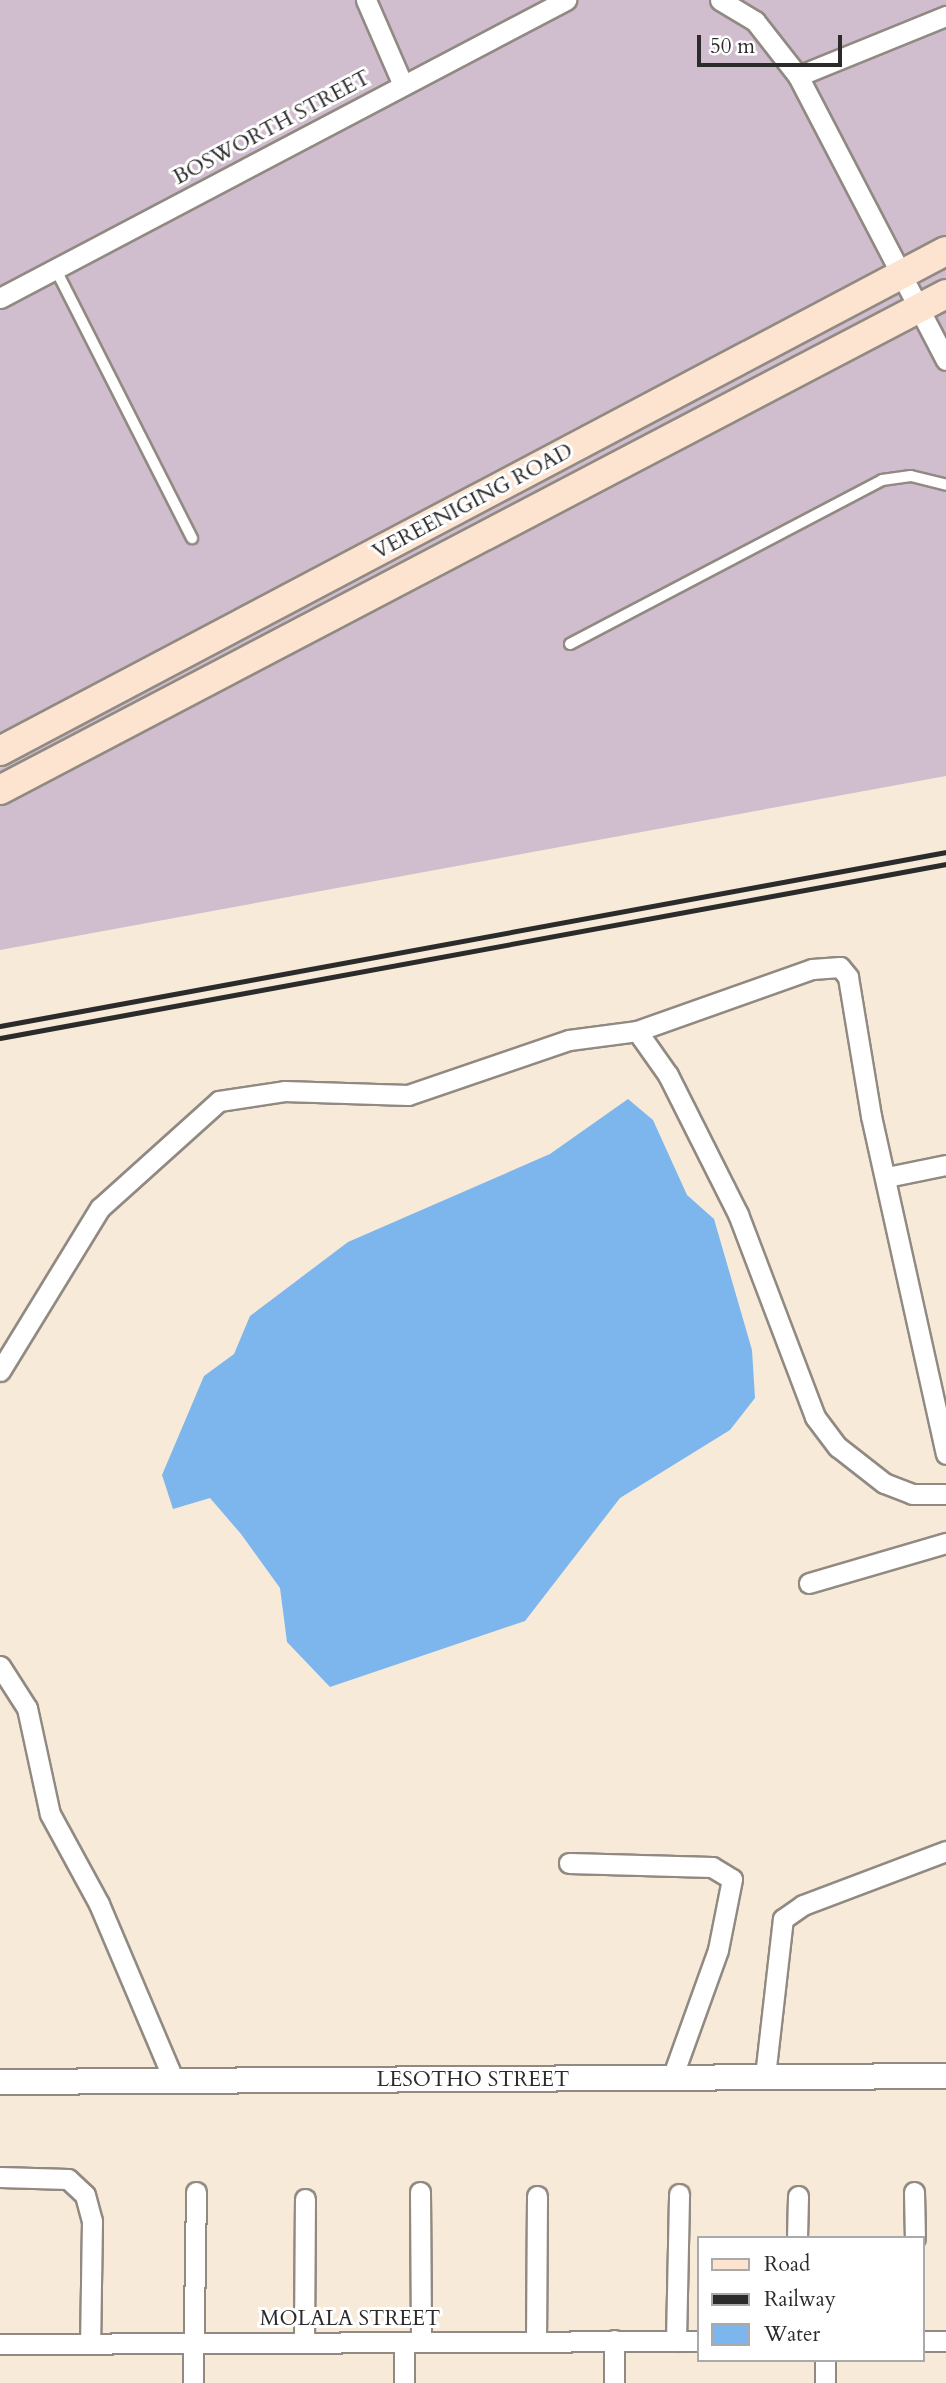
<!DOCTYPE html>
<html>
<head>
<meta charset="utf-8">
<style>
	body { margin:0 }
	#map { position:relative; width:946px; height:2383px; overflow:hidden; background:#f7ead8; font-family:Cardo,serif }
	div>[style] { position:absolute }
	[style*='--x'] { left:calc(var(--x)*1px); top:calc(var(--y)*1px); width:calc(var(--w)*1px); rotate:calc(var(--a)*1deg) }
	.industrial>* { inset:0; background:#d0bdce }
	.water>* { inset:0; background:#7db5ed }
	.roads { filter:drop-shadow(2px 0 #918a82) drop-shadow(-2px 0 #918a82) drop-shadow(0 2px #918a82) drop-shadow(0 -2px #918a82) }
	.service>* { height:10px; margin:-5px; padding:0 5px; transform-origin:5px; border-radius:5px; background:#fff }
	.minor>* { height:19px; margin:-9.5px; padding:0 9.5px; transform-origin:9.5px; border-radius:9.5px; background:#fff }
	.tertiary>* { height:24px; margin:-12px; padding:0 12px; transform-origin:12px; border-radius:12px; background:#fff }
	.secondary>* { height:28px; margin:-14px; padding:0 14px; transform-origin:14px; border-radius:14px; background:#fde4d1 }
	.rail>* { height:5px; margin:-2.5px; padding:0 2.5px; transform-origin:2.5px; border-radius:2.5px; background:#2b2b2b }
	span { translate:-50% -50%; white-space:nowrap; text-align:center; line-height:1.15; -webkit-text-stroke:6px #fff; paint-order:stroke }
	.street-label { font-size:21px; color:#2b2b2b }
	.legend { position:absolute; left:697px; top:2236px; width:228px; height:126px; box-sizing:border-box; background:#fff; border:2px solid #aaa; margin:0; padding:9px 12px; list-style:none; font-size:21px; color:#2b2b2b }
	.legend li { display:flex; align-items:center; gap:14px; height:35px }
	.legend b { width:35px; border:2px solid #aaa }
	.scale { position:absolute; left:697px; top:35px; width:145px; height:32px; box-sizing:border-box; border:4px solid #2b2b2b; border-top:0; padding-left:9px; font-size:21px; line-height:24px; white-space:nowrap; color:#2b2b2b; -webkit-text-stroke:5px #fff; paint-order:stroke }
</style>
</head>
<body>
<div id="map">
	<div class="industrial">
		<i style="clip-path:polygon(0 0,946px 0,946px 776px,0 950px)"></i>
	</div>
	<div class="water">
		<i style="clip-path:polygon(628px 1099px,653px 1120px,687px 1195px,714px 1219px,752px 1350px,755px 1398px,730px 1430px,620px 1498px,525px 1621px,330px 1687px,287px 1642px,280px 1588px,241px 1534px,210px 1498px,173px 1509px,162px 1475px,204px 1376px,234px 1354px,250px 1316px,348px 1242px,550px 1154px)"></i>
	</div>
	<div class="roads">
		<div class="service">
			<i style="--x:55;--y:268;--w:303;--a:63.1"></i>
			<i style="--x:570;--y:644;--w:352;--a:-27.7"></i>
			<i style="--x:882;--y:480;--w:29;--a:-8"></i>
			<i style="--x:911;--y:476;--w:36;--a:14"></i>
		</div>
		<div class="minor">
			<i style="--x:366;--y:0;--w:93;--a:66.5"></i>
			<i style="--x:720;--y:0;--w:41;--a:31"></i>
			<i style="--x:755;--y:21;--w:70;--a:52"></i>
			<i style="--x:798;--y:76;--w:320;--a:62.5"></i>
			<i style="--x:798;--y:76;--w:160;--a:-22.1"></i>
			<i style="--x:0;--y:298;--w:640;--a:-27.77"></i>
			<i style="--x:637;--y:1031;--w:186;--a:-19.5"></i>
			<i style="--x:812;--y:969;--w:28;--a:-4"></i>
			<i style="--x:840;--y:967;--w:13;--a:51"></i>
			<i style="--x:848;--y:977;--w:141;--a:80.6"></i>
			<i style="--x:871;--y:1116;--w:346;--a:77.5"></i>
			<i style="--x:887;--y:1177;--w:60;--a:-11.5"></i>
			<i style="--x:0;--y:1371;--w:191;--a:-58.5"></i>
			<i style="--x:100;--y:1208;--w:160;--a:-42"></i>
			<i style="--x:219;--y:1101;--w:66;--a:-8.7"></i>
			<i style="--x:284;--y:1091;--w:124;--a:1.8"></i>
			<i style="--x:408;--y:1095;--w:170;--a:-18.9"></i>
			<i style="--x:569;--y:1040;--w:69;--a:-7.5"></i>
			<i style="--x:637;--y:1031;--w:54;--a:54.8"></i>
			<i style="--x:668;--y:1075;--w:156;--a:63.3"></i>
			<i style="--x:738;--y:1214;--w:217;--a:69.2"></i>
			<i style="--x:815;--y:1417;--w:38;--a:53"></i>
			<i style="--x:838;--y:1447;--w:58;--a:38"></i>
			<i style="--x:884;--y:1483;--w:30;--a:21"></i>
			<i style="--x:912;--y:1494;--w:34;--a:0"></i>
			<i style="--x:809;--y:1583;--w:143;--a:-16.3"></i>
			<i style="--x:0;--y:1666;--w:50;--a:57.3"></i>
			<i style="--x:27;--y:1708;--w:108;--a:77.8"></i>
			<i style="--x:50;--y:1814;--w:102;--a:61.4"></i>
			<i style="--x:99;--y:1904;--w:192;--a:67"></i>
			<i style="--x:569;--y:1863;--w:143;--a:1.6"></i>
			<i style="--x:712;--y:1867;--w:23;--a:31"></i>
			<i style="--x:732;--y:1879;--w:72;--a:101.2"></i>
			<i style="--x:718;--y:1950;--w:136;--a:109.8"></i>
			<i style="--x:765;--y:2076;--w:158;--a:-83.5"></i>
			<i style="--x:783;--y:1919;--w:24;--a:-35"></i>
			<i style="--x:803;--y:1905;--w:153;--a:-20.7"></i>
			<i style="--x:0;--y:2177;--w:68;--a:1.7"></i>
			<i style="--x:68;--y:2179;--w:23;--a:43"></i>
			<i style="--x:85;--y:2195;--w:27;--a:75"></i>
			<i style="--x:92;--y:2221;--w:122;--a:90.9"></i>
			<i style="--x:420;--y:2192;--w:150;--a:89.6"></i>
			<i style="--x:914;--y:2192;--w:46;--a:88.8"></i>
			<i style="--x:797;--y:2238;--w:42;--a:-88.6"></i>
			<i style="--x:614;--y:2340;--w:43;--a:90"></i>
			<i style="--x:304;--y:2341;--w:142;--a:-89.6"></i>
			<i style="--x:676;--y:2341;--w:147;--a:-88.8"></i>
			<i style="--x:923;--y:2341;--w:23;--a:0"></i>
			<i style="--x:536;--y:2342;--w:146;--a:-89.6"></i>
			<i style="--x:404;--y:2343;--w:40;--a:90"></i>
			<i style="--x:0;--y:2344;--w:699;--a:-0.25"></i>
			<i style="--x:825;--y:2360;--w:23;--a:90"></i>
			<i style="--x:193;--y:2383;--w:191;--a:-89.1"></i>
		</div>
		<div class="tertiary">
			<i style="--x:0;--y:2082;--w:946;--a:-0.36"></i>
		</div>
		<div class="secondary">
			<i style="--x:0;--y:751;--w:1070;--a:-27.86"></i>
			<i style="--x:0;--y:790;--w:1068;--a:-27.67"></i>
		</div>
	</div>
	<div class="rail">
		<i style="--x:0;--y:1026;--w:962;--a:-10.42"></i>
		<i style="--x:0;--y:1038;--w:962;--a:-10.42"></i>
	</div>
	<div class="street-label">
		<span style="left:272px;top:128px;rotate:-28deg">BOSWORTH STREET</span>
		<span style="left:473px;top:502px;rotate:-28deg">VEREENIGING ROAD</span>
		<span style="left:473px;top:2080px">LESOTHO STREET</span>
		<span style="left:350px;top:2319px">MOLALA STREET</span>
	</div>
	<ul class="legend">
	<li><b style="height:9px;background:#fde4d1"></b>Road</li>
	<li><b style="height:9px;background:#2b2b2b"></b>Railway</li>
	<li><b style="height:19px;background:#7db5ed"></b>Water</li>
	</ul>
	<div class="scale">50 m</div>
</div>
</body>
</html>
